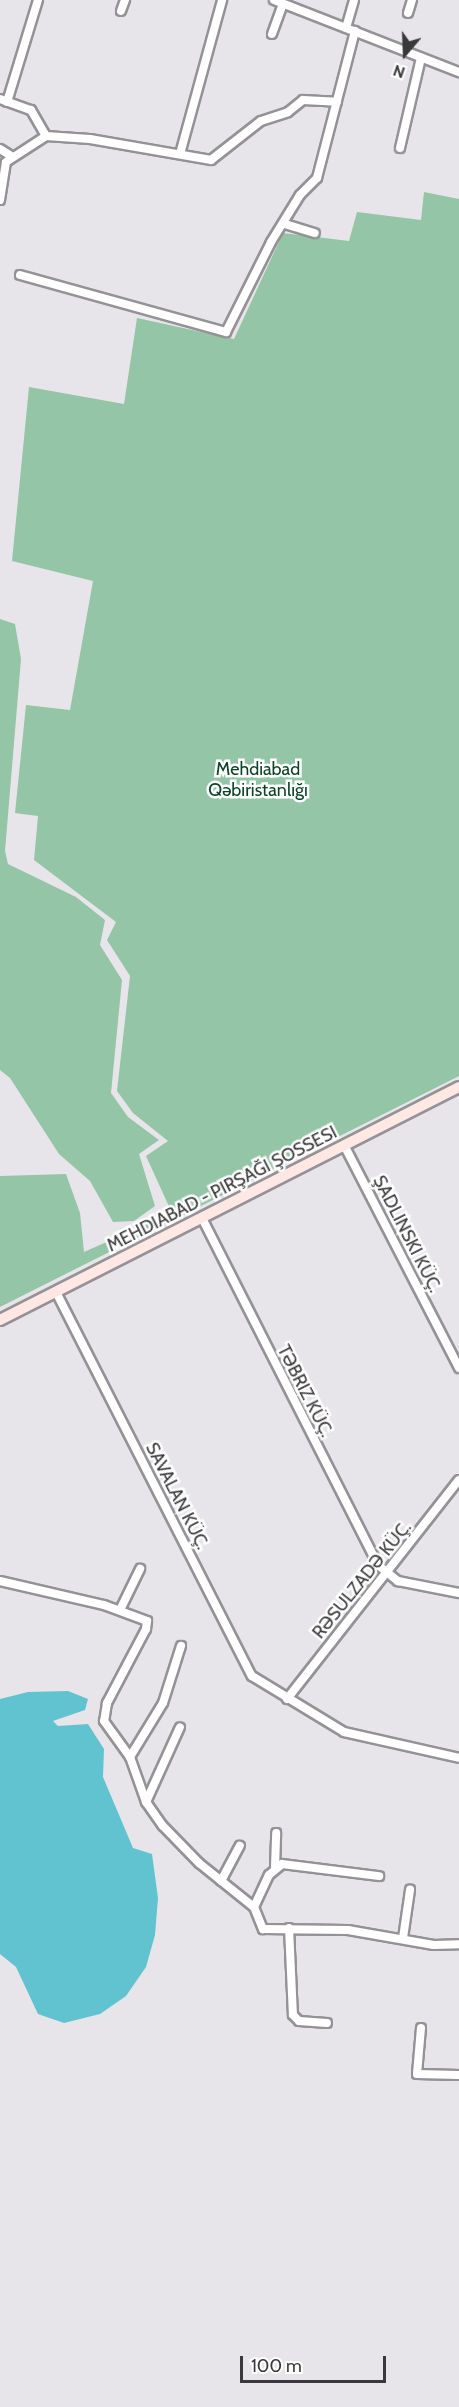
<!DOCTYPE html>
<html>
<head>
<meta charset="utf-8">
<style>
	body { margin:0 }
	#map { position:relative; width:459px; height:2407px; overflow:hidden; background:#e7e5ea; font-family:Cabin,sans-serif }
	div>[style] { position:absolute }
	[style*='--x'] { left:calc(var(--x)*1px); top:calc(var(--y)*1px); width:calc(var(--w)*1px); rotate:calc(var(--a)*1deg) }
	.green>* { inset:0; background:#94c5a6 }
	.water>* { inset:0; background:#61c3cf }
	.roads { filter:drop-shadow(2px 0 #949296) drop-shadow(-2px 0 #949296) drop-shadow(0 2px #949296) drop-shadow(0 -2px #949296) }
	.minor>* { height:8px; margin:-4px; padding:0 4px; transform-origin:4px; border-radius:4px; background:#fff }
	.secondary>* { height:10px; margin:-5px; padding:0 5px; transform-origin:5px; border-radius:5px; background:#ffe8e4 }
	span { translate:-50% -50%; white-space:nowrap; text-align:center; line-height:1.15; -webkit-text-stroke:5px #fff; paint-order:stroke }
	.park-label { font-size:18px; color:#0c4327 }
	.street-label { font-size:18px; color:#39383a }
	.north { position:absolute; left:375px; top:24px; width:60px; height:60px; -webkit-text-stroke:4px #fff; paint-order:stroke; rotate:199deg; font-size:16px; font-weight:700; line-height:24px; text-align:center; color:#39383a }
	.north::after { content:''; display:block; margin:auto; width:21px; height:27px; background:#39383a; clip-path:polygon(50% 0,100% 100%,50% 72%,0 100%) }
	.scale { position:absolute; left:240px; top:2356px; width:146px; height:27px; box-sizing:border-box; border:3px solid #39383a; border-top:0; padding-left:8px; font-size:18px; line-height:21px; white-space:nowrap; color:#39383a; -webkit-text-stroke:4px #fff; paint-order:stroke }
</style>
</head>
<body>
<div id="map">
	<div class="green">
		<i style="clip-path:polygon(424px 192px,459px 199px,459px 1076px,0 1307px,0 1176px,66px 1174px,80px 1213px,84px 1252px,172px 1213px,146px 1156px,168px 1141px,133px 1113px,117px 1091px,130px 976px,107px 940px,116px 922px,34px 860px,38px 816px,15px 813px,26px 705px,70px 710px,93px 581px,12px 561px,29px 387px,124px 404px,137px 318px,234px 339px,283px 233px,349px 241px,357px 212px,421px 220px)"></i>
		<i style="clip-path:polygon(0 619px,15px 624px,21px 659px,5px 851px,8px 864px,76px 897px,105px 920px,100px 945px,122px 980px,111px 1093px,128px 1117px,159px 1140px,139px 1154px,155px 1206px,134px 1221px,113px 1222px,90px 1181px,59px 1154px,10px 1078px,0 1070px)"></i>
	</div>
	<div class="water">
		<i style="clip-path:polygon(68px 1691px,88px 1699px,85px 1710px,53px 1721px,58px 1726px,88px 1724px,104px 1749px,103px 1777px,133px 1848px,152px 1854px,158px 1898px,155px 1935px,146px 1967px,126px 1996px,100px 2014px,64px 2023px,38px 2014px,16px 1967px,0 1954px,0 1699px,28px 1692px)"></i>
	</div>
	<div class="roads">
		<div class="minor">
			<i style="--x:274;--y:0;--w:199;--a:21.3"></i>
			<i style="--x:121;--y:11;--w:12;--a:-70"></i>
			<i style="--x:408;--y:13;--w:14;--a:-73"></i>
			<i style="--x:346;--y:28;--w:29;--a:-74"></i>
			<i style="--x:272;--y:34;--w:32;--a:-70"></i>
			<i style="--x:0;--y:99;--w:33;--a:20"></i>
			<i style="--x:31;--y:110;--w:30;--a:60"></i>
			<i style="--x:7;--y:102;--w:107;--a:-73.1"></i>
			<i style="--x:400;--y:148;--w:92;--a:-76.9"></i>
			<i style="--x:0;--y:149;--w:13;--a:32"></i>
			<i style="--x:180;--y:154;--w:160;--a:-74.7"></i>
			<i style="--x:0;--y:200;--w:38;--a:-81"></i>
			<i style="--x:6;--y:162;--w:48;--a:-33"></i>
			<i style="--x:46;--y:136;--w:44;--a:3.9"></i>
			<i style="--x:90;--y:139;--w:123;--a:9.8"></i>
			<i style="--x:211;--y:160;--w:63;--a:-38"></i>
			<i style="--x:261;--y:121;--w:28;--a:-18"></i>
			<i style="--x:288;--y:112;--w:19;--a:-39"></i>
			<i style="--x:303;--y:100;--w:34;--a:3"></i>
			<i style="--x:285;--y:224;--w:31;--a:17"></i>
			<i style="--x:20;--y:275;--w:214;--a:15.5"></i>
			<i style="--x:226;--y:332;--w:101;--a:-63.4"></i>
			<i style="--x:271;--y:242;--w:55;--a:-58.3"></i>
			<i style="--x:300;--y:195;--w:24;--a:-45"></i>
			<i style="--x:317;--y:178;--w:152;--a:-75.5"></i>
			<i style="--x:344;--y:1145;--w:251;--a:62.7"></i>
			<i style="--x:202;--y:1218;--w:389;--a:63.1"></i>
			<i style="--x:378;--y:1565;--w:26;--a:39"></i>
			<i style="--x:398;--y:1581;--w:62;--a:11.1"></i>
			<i style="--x:56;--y:1292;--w:431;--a:63"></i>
			<i style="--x:252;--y:1676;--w:108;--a:31.3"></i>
			<i style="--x:344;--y:1732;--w:118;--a:12.7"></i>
			<i style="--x:0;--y:1581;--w:107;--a:13"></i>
			<i style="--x:104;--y:1605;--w:46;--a:20.4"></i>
			<i style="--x:147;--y:1621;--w:8;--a:97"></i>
			<i style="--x:146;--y:1629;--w:84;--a:117.8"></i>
			<i style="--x:107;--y:1703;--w:18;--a:99"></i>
			<i style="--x:104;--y:1721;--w:44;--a:54.2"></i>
			<i style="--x:130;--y:1757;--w:48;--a:70.4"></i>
			<i style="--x:146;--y:1802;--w:29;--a:55"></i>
			<i style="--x:163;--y:1826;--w:52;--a:45.8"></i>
			<i style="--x:199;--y:1863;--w:70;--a:38.7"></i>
			<i style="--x:254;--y:1907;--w:24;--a:68"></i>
			<i style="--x:263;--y:1929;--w:85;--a:0.7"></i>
			<i style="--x:348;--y:1930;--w:87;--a:9.9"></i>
			<i style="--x:434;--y:1945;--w:25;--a:-2"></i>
			<i style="--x:120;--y:1610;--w:46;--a:-64"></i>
			<i style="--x:287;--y:1699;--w:278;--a:-51.9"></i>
			<i style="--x:130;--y:1757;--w:63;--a:-58.6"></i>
			<i style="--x:163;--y:1703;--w:60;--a:-72.5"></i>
			<i style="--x:146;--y:1802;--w:82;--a:-65.6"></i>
			<i style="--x:275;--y:1867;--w:34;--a:-88"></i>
			<i style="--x:221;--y:1881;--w:40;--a:-62"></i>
			<i style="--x:254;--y:1907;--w:35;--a:-65"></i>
			<i style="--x:269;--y:1875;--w:17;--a:-40"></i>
			<i style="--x:282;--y:1864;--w:98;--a:7.1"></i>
			<i style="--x:289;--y:1928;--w:87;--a:87.4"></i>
			<i style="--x:293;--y:2015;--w:8;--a:45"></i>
			<i style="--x:299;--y:2021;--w:28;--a:4"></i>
			<i style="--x:403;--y:1938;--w:49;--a:-81.7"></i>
			<i style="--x:421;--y:2028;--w:46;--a:95"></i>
			<i style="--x:417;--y:2074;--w:42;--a:1.4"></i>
		</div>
		<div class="secondary">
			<i style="--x:0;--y:1320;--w:515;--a:-26.91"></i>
		</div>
	</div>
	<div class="park-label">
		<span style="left:258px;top:780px">Mehdiabad<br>Qəbiristanlığı</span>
	</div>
	<div class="street-label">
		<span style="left:222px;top:1189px;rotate:-27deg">MEHDIABAD - PIRŞAĞI ŞOSSESI</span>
		<span style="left:407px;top:1234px;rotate:63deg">ŞADLINSKI KÜÇ.</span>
		<span style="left:305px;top:1391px;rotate:63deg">TƏBRIZ KÜÇ.</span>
		<span style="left:177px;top:1496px;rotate:63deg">SAVALAN KÜÇ.</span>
		<span style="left:362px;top:1580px;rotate:-51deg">RƏSULZADƏ KÜÇ.</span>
	</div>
	<div class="north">N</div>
	<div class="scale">100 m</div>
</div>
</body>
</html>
